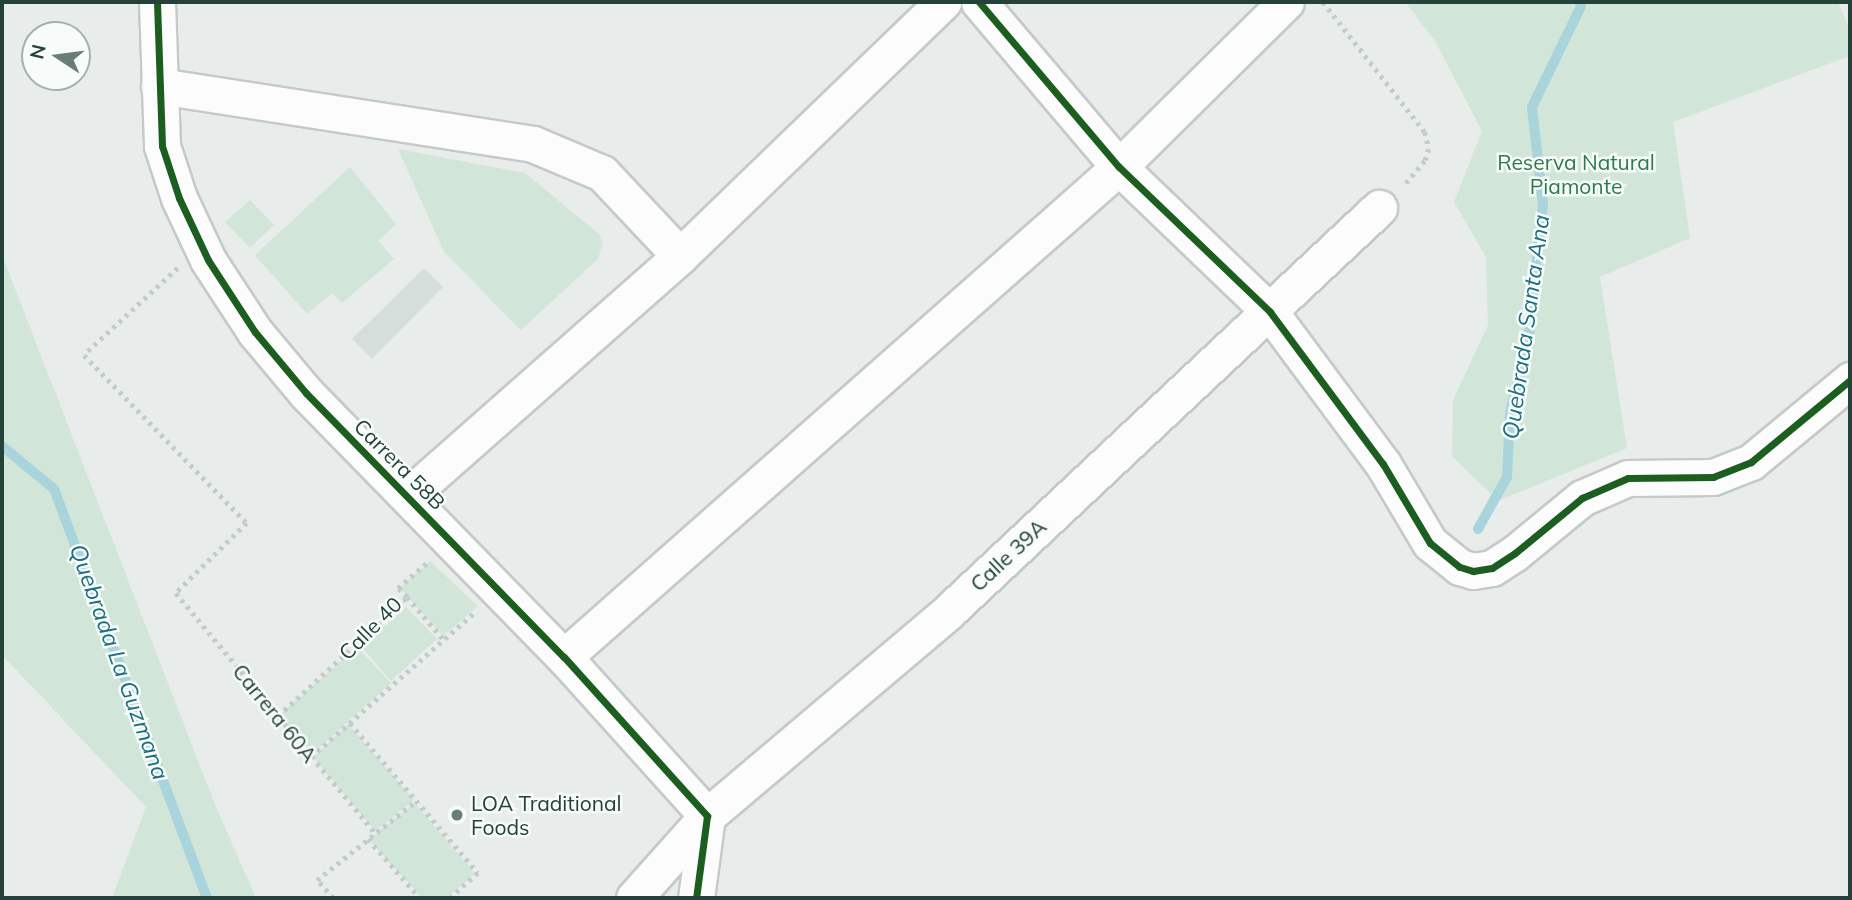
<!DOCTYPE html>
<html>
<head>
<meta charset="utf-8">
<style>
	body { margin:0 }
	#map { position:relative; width:1852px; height:900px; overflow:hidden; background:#e8edeb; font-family:Mulish,sans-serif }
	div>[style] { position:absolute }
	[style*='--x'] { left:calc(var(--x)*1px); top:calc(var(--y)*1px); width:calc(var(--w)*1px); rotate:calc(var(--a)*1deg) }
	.built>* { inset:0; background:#d6dedb }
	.green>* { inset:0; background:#d1e6d8 }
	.stream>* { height:10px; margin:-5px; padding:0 5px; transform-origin:5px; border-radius:5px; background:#a9d4db }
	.path>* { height:4.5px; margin-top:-2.25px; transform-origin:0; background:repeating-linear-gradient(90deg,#c3ccca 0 3.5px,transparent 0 8.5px) }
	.roads { filter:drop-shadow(2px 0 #c5cac8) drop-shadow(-2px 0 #c5cac8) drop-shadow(0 2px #c5cac8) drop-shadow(0 -2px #c5cac8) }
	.street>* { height:35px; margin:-17.5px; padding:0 17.5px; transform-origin:17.5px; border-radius:17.5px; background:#fcfcfc }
	.cycleway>* { height:7px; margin:-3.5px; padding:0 3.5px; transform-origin:3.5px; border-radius:3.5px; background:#1b5e20 }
	.dots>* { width:19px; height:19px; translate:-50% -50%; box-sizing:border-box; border:4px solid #f7fbf9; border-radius:50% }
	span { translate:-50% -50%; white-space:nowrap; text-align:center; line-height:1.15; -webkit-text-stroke:5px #f7fbf9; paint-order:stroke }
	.park-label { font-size:21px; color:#2d7a4b }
	.street-label { font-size:21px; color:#24423a }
	.poi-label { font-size:21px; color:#24423a }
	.left { translate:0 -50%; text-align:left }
	.water-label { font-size:23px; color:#1c6f80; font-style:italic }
	.frame { position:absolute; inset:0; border:4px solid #24423a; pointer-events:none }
	.north { position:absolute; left:21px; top:21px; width:70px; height:70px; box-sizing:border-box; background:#f7fbf9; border:2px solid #a3b1ad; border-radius:50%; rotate:283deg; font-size:19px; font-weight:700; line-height:28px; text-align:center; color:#24423a }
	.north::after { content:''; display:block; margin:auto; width:24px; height:32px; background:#697e78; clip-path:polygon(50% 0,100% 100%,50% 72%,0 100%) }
</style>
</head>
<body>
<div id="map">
	<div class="built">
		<i style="clip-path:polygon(424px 268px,443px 287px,372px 359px,352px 339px)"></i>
	</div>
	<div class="green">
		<i style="clip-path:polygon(1405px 2px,1838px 2px,1850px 30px,1850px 56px,1673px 122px,1690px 238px,1600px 277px,1627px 448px,1498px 501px,1452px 456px,1453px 400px,1488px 325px,1486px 257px,1454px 202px,1482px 131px,1435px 41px)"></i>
		<i style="clip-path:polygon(398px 149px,525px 173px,599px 234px,603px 243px,598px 259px,521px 330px,444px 252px)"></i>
		<i style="clip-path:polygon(350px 167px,396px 224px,378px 241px,394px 259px,342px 303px,332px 293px,307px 314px,255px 255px)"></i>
		<i style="clip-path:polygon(250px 200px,274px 225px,250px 248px,225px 222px)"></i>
		<i style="clip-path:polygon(2px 255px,216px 807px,256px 898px,112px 898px,146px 807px,2px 655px)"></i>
		<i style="clip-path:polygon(430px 561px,478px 606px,443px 636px,400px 588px)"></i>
		<i style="clip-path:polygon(406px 607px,437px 639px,391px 681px,361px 646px)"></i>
		<i style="clip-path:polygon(357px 647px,391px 683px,312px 754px,279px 715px)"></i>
		<i style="clip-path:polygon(348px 724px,414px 800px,375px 831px,313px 757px)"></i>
		<i style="clip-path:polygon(415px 803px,475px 874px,447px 898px,422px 898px,368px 839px)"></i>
	</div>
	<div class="stream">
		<i style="--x:2;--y:446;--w:67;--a:39.6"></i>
		<i style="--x:54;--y:489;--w:437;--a:69.5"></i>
		<i style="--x:1478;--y:529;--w:60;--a:-60.9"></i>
		<i style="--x:1507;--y:477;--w:63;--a:-87.3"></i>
		<i style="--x:1510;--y:414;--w:82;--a:-76.6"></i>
		<i style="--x:1529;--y:334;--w:130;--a:-83.8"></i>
		<i style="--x:1543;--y:205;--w:99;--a:-96.4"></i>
		<i style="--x:1532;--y:107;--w:112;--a:-64.1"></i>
		<i style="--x:1581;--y:6;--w:4;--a:-104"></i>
	</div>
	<div class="path">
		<i style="--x:1323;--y:2;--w:165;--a:51.9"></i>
		<i style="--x:1425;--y:132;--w:17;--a:77"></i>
		<i style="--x:1429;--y:149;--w:13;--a:108"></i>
		<i style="--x:1425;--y:161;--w:34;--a:130"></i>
		<i style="--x:178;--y:268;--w:128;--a:137.2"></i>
		<i style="--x:84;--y:355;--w:234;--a:45.9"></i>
		<i style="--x:247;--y:523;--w:100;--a:135.4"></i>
		<i style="--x:176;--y:593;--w:312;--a:50.3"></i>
		<i style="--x:407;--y:597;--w:57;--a:49.3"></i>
		<i style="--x:278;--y:716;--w:176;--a:-42.7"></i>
		<i style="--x:407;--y:597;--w:13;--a:-135"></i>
		<i style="--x:398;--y:588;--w:38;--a:-41"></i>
		<i style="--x:350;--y:723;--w:197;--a:49.5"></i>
		<i style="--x:478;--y:873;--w:38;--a:138"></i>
		<i style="--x:311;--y:757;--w:219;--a:-41.5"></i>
		<i style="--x:368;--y:839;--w:79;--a:48.6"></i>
		<i style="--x:333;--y:898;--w:24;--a:-132"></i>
		<i style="--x:317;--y:880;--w:127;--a:-38.6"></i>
	</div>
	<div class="roads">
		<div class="street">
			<i style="--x:157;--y:2;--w:144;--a:88"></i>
			<i style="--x:162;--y:146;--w:55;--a:71.9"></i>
			<i style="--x:179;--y:198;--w:68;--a:64.9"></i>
			<i style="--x:208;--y:260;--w:86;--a:56.9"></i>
			<i style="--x:255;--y:332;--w:80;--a:50.1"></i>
			<i style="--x:306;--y:393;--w:369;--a:45.7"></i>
			<i style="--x:564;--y:657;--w:214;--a:48"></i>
			<i style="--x:707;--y:816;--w:83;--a:97.6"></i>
			<i style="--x:979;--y:2;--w:216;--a:49.7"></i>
			<i style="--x:1119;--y:167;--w:209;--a:43.8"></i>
			<i style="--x:1270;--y:312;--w:189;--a:53.4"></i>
			<i style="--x:1383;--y:464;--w:92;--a:59.3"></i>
			<i style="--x:1430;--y:543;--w:38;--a:39"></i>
			<i style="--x:1460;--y:567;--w:14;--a:17"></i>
			<i style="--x:1473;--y:571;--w:19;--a:-9"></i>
			<i style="--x:1492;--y:568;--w:27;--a:-33"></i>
			<i style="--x:1515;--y:553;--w:87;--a:-39.4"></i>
			<i style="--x:1582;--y:498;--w:50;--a:-23.5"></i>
			<i style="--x:1628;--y:478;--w:85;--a:-0.7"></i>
			<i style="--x:1713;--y:477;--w:41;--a:-21.5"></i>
			<i style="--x:1751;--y:462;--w:129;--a:-39.6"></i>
			<i style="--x:159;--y:86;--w:378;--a:8.8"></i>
			<i style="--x:533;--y:144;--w:75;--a:22.8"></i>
			<i style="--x:602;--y:173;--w:114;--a:46.8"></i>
			<i style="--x:408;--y:496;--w:363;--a:-41.4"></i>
			<i style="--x:680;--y:256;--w:366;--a:-44"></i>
			<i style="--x:564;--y:657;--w:740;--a:-41.44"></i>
			<i style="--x:1119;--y:167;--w:235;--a:-44.7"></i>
			<i style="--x:634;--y:898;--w:110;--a:-48.3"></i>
			<i style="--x:707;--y:816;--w:316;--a:-40.2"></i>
			<i style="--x:948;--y:612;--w:591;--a:-43.15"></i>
		</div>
	</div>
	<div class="cycleway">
		<i style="--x:157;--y:2;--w:144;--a:88"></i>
		<i style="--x:162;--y:146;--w:55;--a:71.9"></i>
		<i style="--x:179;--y:198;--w:68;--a:64.9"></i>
		<i style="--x:208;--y:260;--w:86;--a:56.9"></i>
		<i style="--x:255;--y:332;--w:80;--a:50.1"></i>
		<i style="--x:306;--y:393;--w:369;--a:45.7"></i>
		<i style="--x:564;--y:657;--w:214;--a:48"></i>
		<i style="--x:707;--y:816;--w:83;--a:97.6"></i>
		<i style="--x:979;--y:2;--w:216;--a:49.7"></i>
		<i style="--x:1119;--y:167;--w:209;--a:43.8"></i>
		<i style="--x:1270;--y:312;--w:189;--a:53.4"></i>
		<i style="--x:1383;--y:464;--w:92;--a:59.3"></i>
		<i style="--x:1430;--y:543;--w:38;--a:39"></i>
		<i style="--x:1460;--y:567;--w:14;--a:17"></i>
		<i style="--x:1473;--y:571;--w:19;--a:-9"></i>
		<i style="--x:1492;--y:568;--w:27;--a:-33"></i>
		<i style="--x:1515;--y:553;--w:87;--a:-39.4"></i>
		<i style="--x:1582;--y:498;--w:50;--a:-23.5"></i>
		<i style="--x:1628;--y:478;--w:85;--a:-0.7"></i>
		<i style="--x:1713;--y:477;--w:41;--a:-21.5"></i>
		<i style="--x:1751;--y:462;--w:129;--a:-39.6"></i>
	</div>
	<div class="dots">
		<i style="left:457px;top:815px;background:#697e78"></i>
	</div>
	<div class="park-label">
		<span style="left:1576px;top:174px">Reserva Natural<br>Piamonte</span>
	</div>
	<div class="street-label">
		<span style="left:400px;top:464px;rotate:45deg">Carrera 58B</span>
		<span style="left:1008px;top:555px;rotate:-43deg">Calle 39A</span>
		<span style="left:370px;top:628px;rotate:-45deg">Calle 40</span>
		<span style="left:275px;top:713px;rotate:51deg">Carrera 60A</span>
	</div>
	<div class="poi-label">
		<span class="left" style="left:471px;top:815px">LOA Traditional<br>Foods</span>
	</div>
	<div class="water-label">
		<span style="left:1526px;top:327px;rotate:-82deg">Quebrada Santa Ana</span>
		<span style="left:119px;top:662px;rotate:70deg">Quebrada La Guzmana</span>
	</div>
	<div class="frame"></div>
	<div class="north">N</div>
</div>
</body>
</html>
